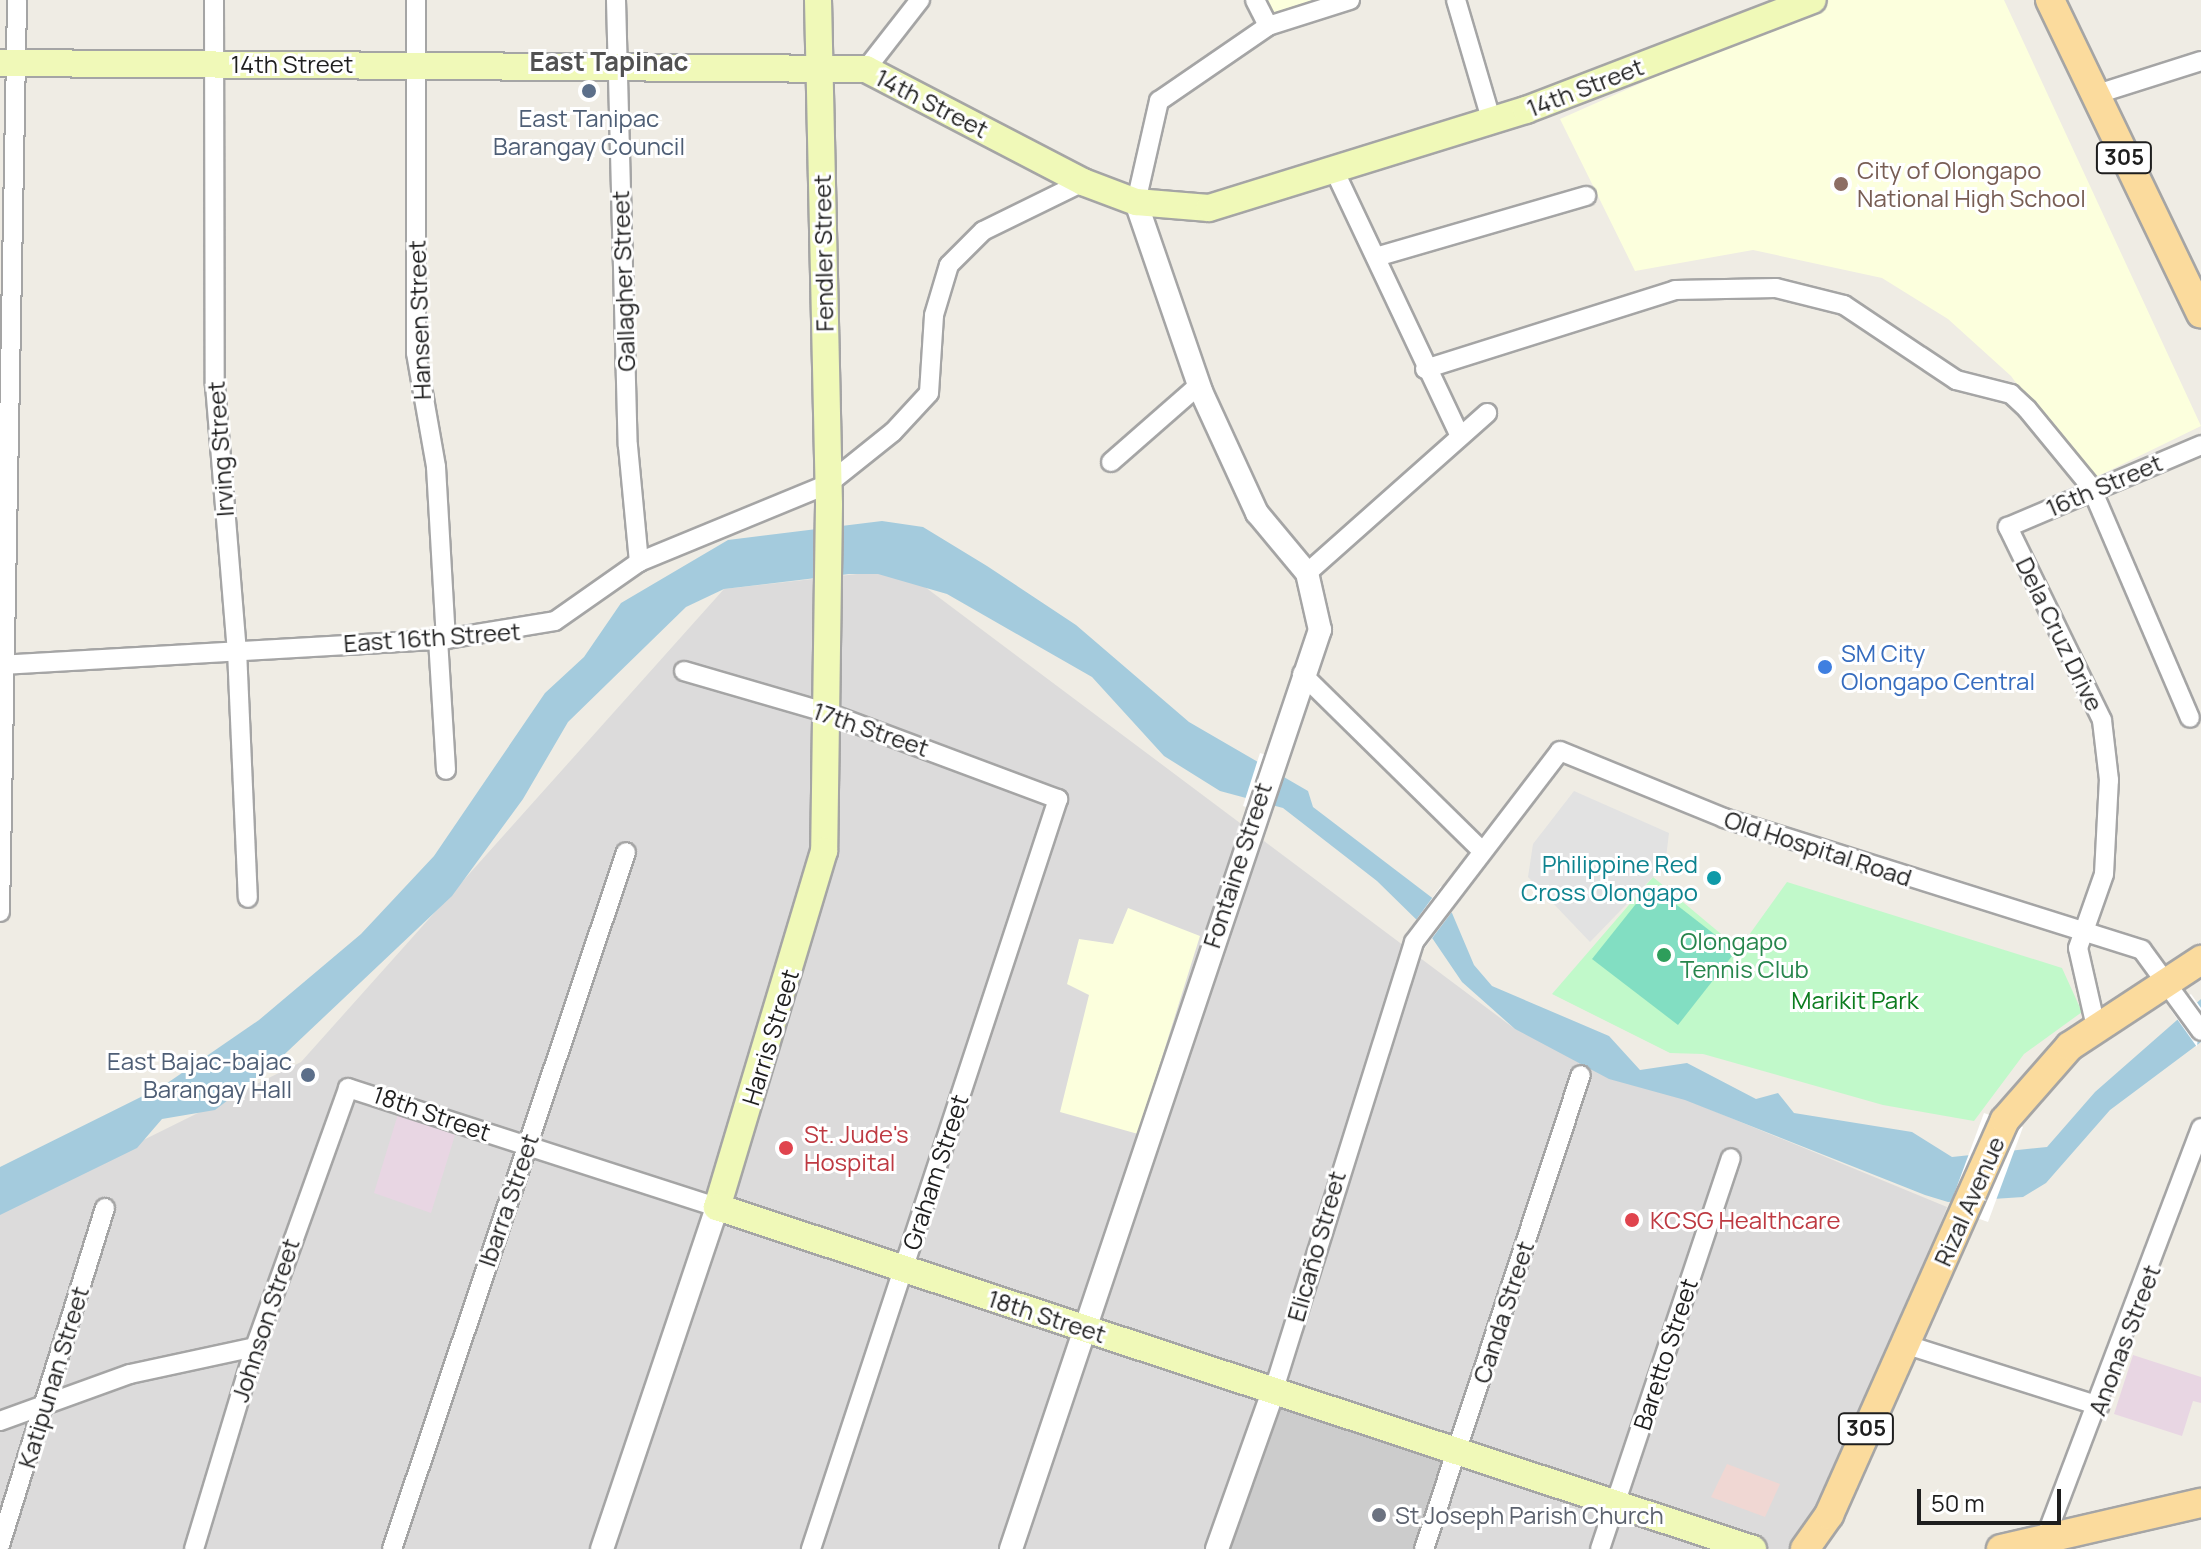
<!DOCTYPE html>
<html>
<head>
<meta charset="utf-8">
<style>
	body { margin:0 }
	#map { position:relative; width:2201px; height:1549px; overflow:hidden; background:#efece4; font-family:Manrope,sans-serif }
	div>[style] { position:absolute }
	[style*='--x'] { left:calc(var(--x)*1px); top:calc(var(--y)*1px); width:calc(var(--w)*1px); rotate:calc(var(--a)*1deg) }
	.residential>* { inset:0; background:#dcdbdb }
	.commercial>* { inset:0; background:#f0d7d3 }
	.industrial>* { inset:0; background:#e8d6e3 }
	.education>* { inset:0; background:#fcffdd }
	.religious>* { inset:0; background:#ccc }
	.park>* { inset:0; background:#c1f9ca }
	.pitch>* { inset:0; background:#82dec2 }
	.parking>* { inset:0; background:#e2e2e2 }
	.water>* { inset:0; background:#a4cbdd }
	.pier>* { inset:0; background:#fff }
	.roads { filter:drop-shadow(2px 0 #a5a5a5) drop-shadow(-2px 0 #a5a5a5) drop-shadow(0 2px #a5a5a5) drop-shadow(0 -2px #a5a5a5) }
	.minor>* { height:18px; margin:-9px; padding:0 9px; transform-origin:9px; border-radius:9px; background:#fff }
	.tertiary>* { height:22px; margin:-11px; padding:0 11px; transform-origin:11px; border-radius:11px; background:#fff }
	.secondary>* { height:26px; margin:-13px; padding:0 13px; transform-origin:13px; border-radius:13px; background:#f0f9b8 }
	.primary>* { height:28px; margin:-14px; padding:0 14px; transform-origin:14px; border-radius:14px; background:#fbdb9d }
	.dots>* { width:22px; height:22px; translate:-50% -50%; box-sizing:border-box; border:4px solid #fff; border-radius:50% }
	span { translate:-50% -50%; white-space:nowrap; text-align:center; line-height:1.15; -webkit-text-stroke:6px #fff; paint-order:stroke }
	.shield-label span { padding:2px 6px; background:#fff; border:2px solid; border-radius:6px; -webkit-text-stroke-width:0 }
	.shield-label { font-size:22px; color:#1e1e1e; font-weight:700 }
	.street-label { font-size:24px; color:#1e1e1e }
	.service-label { font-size:24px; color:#4e5e75 }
	.right { translate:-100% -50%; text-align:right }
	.education-label { font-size:24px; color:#785e54 }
	.left { translate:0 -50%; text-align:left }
	.shop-label { font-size:24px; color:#366cbe }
	.culture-label { font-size:24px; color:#0d838f }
	.leisure-label { font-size:24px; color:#27864d }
	.park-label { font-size:24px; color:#0c7c1f }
	.health-label { font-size:24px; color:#be3a42 }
	.worship-label { font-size:24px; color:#5b616d }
	.neighbourhood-label { font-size:26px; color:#515151; font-weight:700 }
	.scale { position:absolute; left:1917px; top:1489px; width:144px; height:36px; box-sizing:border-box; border:4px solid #1e1e1e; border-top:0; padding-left:10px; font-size:24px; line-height:28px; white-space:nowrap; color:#1e1e1e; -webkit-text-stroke:6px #fff; paint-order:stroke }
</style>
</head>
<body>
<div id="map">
	<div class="residential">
		<i style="clip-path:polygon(901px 569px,1515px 1029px,1947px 1207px,1813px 1549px,0 1549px,0 1211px,301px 1062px,724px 589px)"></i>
	</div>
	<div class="commercial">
		<i style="clip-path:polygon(1727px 1464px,1780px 1484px,1765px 1517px,1711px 1497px)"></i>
	</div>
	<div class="industrial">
		<i style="clip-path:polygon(398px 1114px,455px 1135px,431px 1213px,374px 1193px)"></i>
		<i style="clip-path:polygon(2133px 1355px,2201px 1377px,2201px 1403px,2193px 1401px,2182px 1436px,2114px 1414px)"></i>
	</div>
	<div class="education">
		<i style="clip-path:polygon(1267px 0,1335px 0,1277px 21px)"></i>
		<i style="clip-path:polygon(1829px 0,2004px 0,2201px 426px,2088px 481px,2011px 376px,1948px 319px,1882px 278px,1753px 250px,1635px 271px,1560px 119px)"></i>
		<i style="clip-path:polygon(1128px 908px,1200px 936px,1138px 1134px,1060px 1112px,1089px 995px,1067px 984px,1079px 939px,1113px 944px)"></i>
	</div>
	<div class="religious">
		<i style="clip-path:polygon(1280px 1399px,1444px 1453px,1416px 1549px,1229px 1549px)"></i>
	</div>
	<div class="park">
		<i style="clip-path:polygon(1653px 877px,1739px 949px,1787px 882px,2062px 968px,2082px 1012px,2024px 1054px,1974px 1121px,1883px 1105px,1703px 1054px,1670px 1053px,1552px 994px)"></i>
	</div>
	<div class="pitch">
		<i style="clip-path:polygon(1651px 885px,1736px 951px,1678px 1025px,1592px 959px)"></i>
	</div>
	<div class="parking">
		<i style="clip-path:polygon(1574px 791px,1669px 833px,1666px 858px,1653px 877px,1590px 942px,1528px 877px,1533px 844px)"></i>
	</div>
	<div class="water">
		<i style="clip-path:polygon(882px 521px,923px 527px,987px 566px,1076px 625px,1189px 722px,1308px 791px,1313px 807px,1452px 913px,1474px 965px,1492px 986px,1609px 1036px,1640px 1070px,1687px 1063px,1756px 1099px,1778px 1093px,1794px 1113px,1912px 1132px,1952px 1157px,2047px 1147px,2095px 1092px,2201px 999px,2201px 1042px,2110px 1110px,2046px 1183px,2023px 1197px,1948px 1202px,1925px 1195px,1685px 1100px,1609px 1079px,1515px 1029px,1462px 982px,1426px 929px,1377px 881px,1283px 808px,1220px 791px,1164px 756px,1092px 677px,947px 594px,878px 574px,849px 574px,724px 589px,686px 607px,568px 722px,523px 799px,452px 896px,270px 1068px,215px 1110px,162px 1119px,137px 1148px,0 1215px,0 1167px,163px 1086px,259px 1020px,361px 934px,434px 856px,545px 693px,584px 657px,621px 603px,728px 540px)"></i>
	</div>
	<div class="pier">
		<i style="clip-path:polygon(1260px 753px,1285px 761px,1268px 814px,1243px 806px)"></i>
		<i style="clip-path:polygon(1441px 886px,1460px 901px,1424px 949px,1405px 935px)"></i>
		<i style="clip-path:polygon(2191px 994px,2201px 1008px,2197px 1047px,2170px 1009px)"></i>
		<i style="clip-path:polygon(1984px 1113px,2023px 1127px,1988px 1222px,1949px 1208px)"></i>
	</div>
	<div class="roads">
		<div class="minor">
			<i style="--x:214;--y:0;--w:385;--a:89.9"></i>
			<i style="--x:215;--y:385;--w:266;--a:85.3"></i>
			<i style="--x:237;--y:650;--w:248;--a:87.5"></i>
			<i style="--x:416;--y:0;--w:353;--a:90"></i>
			<i style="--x:416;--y:353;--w:116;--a:80"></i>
			<i style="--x:436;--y:467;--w:172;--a:86.7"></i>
			<i style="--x:616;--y:0;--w:446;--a:88.5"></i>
			<i style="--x:628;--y:446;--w:117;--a:84.6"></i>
			<i style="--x:1255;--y:0;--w:29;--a:63"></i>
			<i style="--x:1456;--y:0;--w:127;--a:73.6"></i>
			<i style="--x:866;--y:69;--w:88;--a:-52"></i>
			<i style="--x:2094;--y:95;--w:112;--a:-17.6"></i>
			<i style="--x:1336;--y:174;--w:290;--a:64.7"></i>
			<i style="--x:1136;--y:202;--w:104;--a:-77.2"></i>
			<i style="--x:1159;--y:101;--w:132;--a:-34.5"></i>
			<i style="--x:1268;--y:26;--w:86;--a:-17.6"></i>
			<i style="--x:1376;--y:257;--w:219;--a:-16.2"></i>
			<i style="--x:1425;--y:369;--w:262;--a:-17.5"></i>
			<i style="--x:1675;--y:290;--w:101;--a:-1.1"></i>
			<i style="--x:1776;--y:288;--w:70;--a:14"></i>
			<i style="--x:1844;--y:305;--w:135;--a:33.8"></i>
			<i style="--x:1956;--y:380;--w:57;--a:14.3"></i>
			<i style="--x:2011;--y:394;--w:22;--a:43"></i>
			<i style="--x:2027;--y:409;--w:101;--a:50.6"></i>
			<i style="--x:2091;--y:487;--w:251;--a:66.8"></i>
			<i style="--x:1111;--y:462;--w:117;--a:-41.2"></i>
			<i style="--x:1307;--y:573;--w:241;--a:-41.6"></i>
			<i style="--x:438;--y:639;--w:131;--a:86.5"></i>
			<i style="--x:0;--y:665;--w:447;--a:-3.3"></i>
			<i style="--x:446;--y:639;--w:110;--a:-9.4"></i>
			<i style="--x:555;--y:621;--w:103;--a:-35.1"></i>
			<i style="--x:639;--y:562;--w:204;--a:-22.4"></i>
			<i style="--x:828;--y:484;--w:83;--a:-38.7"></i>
			<i style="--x:893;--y:432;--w:53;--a:-47.3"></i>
			<i style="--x:929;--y:393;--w:78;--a:-86.3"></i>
			<i style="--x:934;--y:315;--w:52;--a:-73.3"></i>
			<i style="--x:949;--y:265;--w:48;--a:-45"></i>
			<i style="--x:983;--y:231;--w:111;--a:-26.1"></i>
			<i style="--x:684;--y:671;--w:147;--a:16.2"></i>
			<i style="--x:825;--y:712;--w:249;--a:20.5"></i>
			<i style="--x:1058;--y:799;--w:790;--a:108.23"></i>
			<i style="--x:1302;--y:674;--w:248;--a:44.5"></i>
			<i style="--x:0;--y:912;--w:912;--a:-88.93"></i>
			<i style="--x:2096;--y:1027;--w:81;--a:-102.8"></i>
			<i style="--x:2078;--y:948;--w:78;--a:-70.6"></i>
			<i style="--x:2104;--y:874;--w:94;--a:-87"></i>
			<i style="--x:2109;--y:780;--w:60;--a:-96.7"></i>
			<i style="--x:2102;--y:720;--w:215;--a:-116"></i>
			<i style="--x:2008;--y:527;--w:210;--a:-23"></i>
			<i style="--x:1904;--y:1344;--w:205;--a:17.6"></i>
			<i style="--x:1274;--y:1389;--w:468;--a:-72.6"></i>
			<i style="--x:1414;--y:942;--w:240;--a:-52.6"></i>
			<i style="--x:1560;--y:751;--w:177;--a:22.2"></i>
			<i style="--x:1724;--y:818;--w:438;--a:17.5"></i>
			<i style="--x:2142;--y:950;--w:100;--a:53.9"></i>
			<i style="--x:0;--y:1421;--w:138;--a:-19.9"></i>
			<i style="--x:130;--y:1374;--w:128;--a:-12.2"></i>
			<i style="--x:2043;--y:1544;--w:445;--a:-69.2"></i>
			<i style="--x:0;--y:1545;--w:353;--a:-72.7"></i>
			<i style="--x:194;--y:1549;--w:211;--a:-73.2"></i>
			<i style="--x:255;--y:1347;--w:275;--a:-70.2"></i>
			<i style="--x:348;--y:1088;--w:388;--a:17.9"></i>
			<i style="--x:392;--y:1549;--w:735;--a:-71.44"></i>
			<i style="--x:1424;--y:1549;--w:499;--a:-71.7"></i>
			<i style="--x:1600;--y:1549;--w:412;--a:-71.5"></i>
		</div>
		<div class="tertiary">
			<i style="--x:602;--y:1549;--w:361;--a:-71.4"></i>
			<i style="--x:1011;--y:1549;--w:970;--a:-71.42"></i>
			<i style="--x:1320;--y:630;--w:58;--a:-102.8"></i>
			<i style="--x:1307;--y:573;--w:78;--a:-129.8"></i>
			<i style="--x:1257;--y:513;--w:134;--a:-114.7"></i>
			<i style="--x:1201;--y:391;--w:200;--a:-109"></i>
			<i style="--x:1217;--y:1549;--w:170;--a:-70.4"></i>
		</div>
		<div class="secondary">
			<i style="--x:818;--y:0;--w:505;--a:88.75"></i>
			<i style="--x:829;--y:505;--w:346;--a:90.8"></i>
			<i style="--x:824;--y:851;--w:372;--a:106.7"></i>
			<i style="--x:717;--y:1207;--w:1091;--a:18.27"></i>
			<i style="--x:0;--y:63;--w:866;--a:0.4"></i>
			<i style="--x:866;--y:69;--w:245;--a:27.5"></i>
			<i style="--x:1083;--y:182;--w:57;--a:20.7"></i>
			<i style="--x:1136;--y:202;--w:73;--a:4.7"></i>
			<i style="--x:1209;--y:208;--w:332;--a:-17.2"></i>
			<i style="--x:1526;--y:110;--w:307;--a:-21"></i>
		</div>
		<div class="primary">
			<i style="--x:2050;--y:0;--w:348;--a:64.3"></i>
			<i style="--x:1805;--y:1549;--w:42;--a:-54.8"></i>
			<i style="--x:1829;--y:1515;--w:432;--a:-66"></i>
			<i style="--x:2005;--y:1120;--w:98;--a:-48.7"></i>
			<i style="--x:2070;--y:1046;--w:157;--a:-33.3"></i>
			<i style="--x:2001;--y:1549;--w:205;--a:-13"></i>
		</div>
	</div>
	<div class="dots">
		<i style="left:589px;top:91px;background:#5c6f8a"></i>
		<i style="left:1841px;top:184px;background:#8d6e63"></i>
		<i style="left:1825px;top:667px;background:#3f7fe0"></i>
		<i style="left:1714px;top:878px;background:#0f9aa8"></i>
		<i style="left:1664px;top:955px;background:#2e9e5b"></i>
		<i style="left:308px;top:1075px;background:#5c6f8a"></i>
		<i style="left:786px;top:1148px;background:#e0444e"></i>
		<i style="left:1632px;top:1220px;background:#e0444e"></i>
		<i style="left:1379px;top:1515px;background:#6b7280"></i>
	</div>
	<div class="shield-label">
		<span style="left:2124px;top:158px">305</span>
		<span style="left:1866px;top:1429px">305</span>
	</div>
	<div class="street-label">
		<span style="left:292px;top:64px">14th Street</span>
		<span style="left:1585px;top:87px;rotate:-21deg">14th Street</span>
		<span style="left:932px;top:103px;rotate:27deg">14th Street</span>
		<span style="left:823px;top:253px;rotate:-91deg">Fendler Street</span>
		<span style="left:623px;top:281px;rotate:-92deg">Gallagher Street</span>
		<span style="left:419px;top:320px;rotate:-92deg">Hansen Street</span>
		<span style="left:220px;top:449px;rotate:-94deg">Irving Street</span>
		<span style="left:2104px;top:485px;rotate:-23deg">16th Street</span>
		<span style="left:2060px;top:634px;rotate:64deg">Dela Cruz Drive</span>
		<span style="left:432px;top:637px;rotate:-4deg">East 16th Street</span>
		<span style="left:871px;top:729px;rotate:19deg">17th Street</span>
		<span style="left:1818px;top:848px;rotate:18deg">Old Hospital Road</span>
		<span style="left:1237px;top:865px;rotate:-72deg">Fontaine Street</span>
		<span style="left:770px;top:1037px;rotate:-73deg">Harris Street</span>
		<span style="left:432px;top:1113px;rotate:19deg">18th Street</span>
		<span style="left:935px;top:1172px;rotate:-72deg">Graham Street</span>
		<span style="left:508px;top:1200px;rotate:-71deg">Ibarra Street</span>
		<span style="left:1969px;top:1201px;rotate:-66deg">Rizal Avenue</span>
		<span style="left:1316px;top:1246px;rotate:-74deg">Elicaño Street</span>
		<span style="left:1503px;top:1312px;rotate:-72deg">Canda Street</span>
		<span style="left:1047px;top:1316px;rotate:18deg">18th Street</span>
		<span style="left:265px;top:1320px;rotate:-72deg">Johnson Street</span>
		<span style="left:2124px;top:1340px;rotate:-69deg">Anonas Street</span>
		<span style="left:1665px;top:1354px;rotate:-72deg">Baretto Street</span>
		<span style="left:53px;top:1377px;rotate:-73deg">Katipunan Street</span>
	</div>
	<div class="service-label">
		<span style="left:589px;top:132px">East Tanipac<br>Barangay Council</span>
		<span class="right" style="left:292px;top:1075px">East Bajac-bajac<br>Barangay Hall</span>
	</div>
	<div class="education-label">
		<span class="left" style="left:1857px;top:184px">City of Olongapo<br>National High School</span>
	</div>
	<div class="shop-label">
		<span class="left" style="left:1841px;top:667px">SM City<br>Olongapo Central</span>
	</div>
	<div class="culture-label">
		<span class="right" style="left:1698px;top:878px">Philippine Red<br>Cross Olongapo</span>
	</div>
	<div class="leisure-label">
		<span class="left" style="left:1680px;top:955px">Olongapo<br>Tennis Club</span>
	</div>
	<div class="park-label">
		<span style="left:1855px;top:1000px">Marikit Park</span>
	</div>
	<div class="health-label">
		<span class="left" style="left:804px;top:1148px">St. Jude's<br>Hospital</span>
		<span class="left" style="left:1650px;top:1220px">KCSG Healthcare</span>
	</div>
	<div class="worship-label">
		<span class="left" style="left:1395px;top:1515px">St Joseph Parish Church</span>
	</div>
	<div class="neighbourhood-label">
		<span style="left:609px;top:62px">East Tapinac</span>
	</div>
	<div class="scale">50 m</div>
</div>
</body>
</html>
